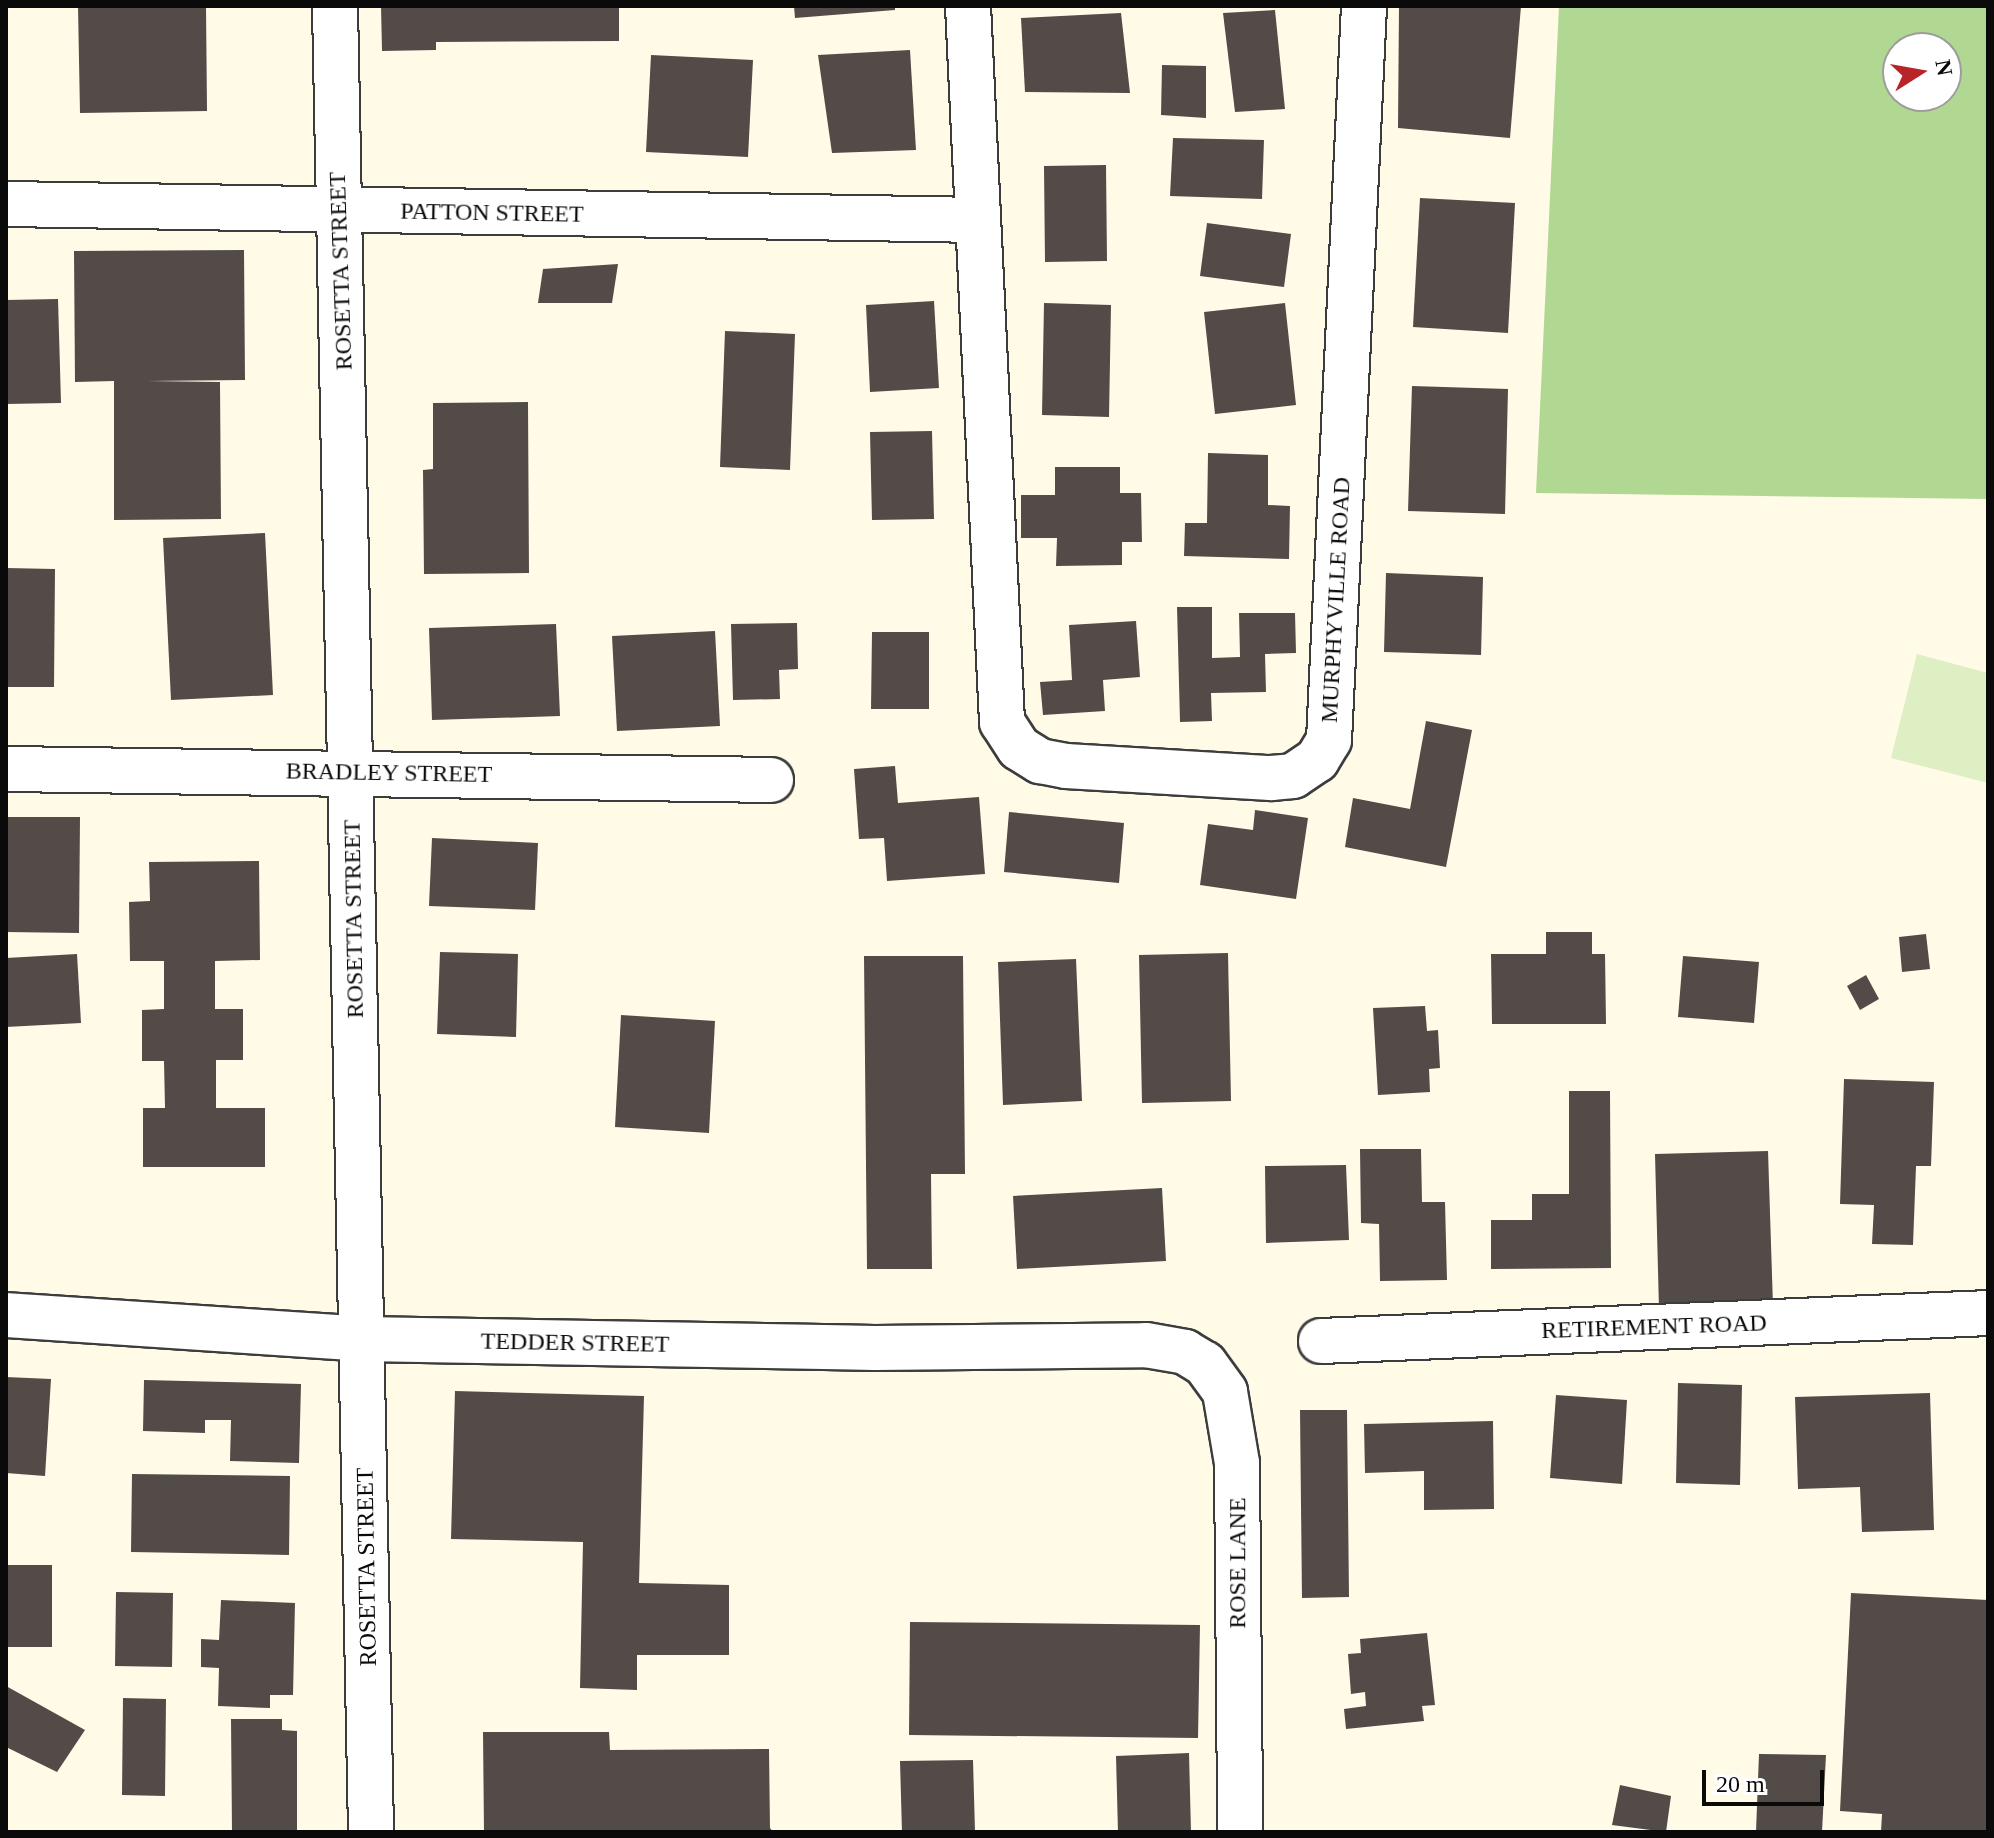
<!DOCTYPE html>
<html>
<head>
<meta charset="utf-8">
<style>
	body { margin:0 }
	#map { position:relative; width:1994px; height:1838px; overflow:hidden; background:#fffbe7; font-family:Georgia,serif }
	div>[style] { position:absolute }
	[style*='--x'] { left:calc(var(--x)*1px); top:calc(var(--y)*1px); width:calc(var(--w)*1px); rotate:calc(var(--a)*1deg) }
	.forest>* { inset:0; background:#b0d892 }
	.pitch>* { inset:0; background:#dfefc4 }
	.building>* { inset:0; background:#524b47 }
	.roads { filter:drop-shadow(2px 0 #3d3d3d) drop-shadow(-2px 0 #3d3d3d) drop-shadow(0 2px #3d3d3d) drop-shadow(0 -2px #3d3d3d) }
	.minor>* { height:44px; margin:-22px; padding:0 22px; transform-origin:22px; border-radius:22px; background:#fff }
	span { translate:-50% -50%; white-space:nowrap; text-align:center; line-height:1.15; -webkit-text-stroke:8px #fff; paint-order:stroke }
	.street-label { font-size:24px; color:#0a0a0a }
	.frame { position:absolute; inset:0; border:8px solid #0a0a0a; pointer-events:none }
	.north { position:absolute; left:1882px; top:32px; width:80px; height:80px; box-sizing:border-box; background:#fff; border:2px solid #9d9d9d; border-radius:50%; rotate:79deg; font-size:22px; font-weight:700; line-height:32px; text-align:center; color:#0a0a0a }
	.north::after { content:''; display:block; margin:auto; width:28px; height:36px; background:#b82428; clip-path:polygon(50% 0,100% 100%,50% 72%,0 100%) }
	.scale { position:absolute; left:1702px; top:1770px; width:122px; height:36px; box-sizing:border-box; border:4px solid #0a0a0a; border-top:0; padding-left:10px; font-size:24px; line-height:28px; white-space:nowrap; color:#0a0a0a; -webkit-text-stroke:6px #fff; paint-order:stroke }
</style>
</head>
<body>
<div id="map">
	<div class="forest">
		<i style="clip-path:polygon(evenodd,1559px 6px,1988px 6px,1988px 499px,1536px 493px,1559px 6px,1898px 48px,1946px 48px,1946px 96px,1898px 96px,1898px 48px)"></i>
	</div>
	<div class="pitch">
		<i style="clip-path:polygon(1917px 654px,1988px 673px,1988px 783px,1891px 758px)"></i>
	</div>
	<div class="building">
		<i style="clip-path:polygon(78px 6px,206px 6px,207px 111px,80px 113px)"></i>
		<i style="clip-path:polygon(381px 6px,619px 6px,619px 41px,436px 42px,436px 50px,382px 51px)"></i>
		<i style="clip-path:polygon(794px 6px,895px 6px,895px 10px,795px 18px)"></i>
		<i style="clip-path:polygon(1399px 6px,1521px 6px,1510px 138px,1398px 128px)"></i>
		<i style="clip-path:polygon(1275px 10px,1285px 109px,1235px 112px,1223px 13px)"></i>
		<i style="clip-path:polygon(1121px 13px,1130px 93px,1025px 92px,1021px 18px)"></i>
		<i style="clip-path:polygon(910px 50px,916px 150px,832px 153px,818px 55px)"></i>
		<i style="clip-path:polygon(651px 55px,753px 60px,748px 157px,646px 152px)"></i>
		<i style="clip-path:polygon(1162px 65px,1206px 66px,1206px 118px,1161px 115px)"></i>
		<i style="clip-path:polygon(1173px 138px,1264px 140px,1262px 199px,1170px 196px)"></i>
		<i style="clip-path:polygon(1106px 165px,1107px 261px,1045px 262px,1044px 166px)"></i>
		<i style="clip-path:polygon(1420px 198px,1515px 203px,1508px 333px,1413px 327px)"></i>
		<i style="clip-path:polygon(1207px 223px,1291px 234px,1284px 287px,1200px 276px)"></i>
		<i style="clip-path:polygon(244px 250px,245px 380px,147px 381px,220px 382px,221px 519px,114px 520px,114px 381px,75px 382px,74px 251px)"></i>
		<i style="clip-path:polygon(618px 264px,612px 303px,538px 303px,543px 269px)"></i>
		<i style="clip-path:polygon(58px 299px,61px 403px,6px 404px,6px 300px)"></i>
		<i style="clip-path:polygon(934px 301px,939px 388px,870px 392px,866px 305px)"></i>
		<i style="clip-path:polygon(1044px 303px,1111px 305px,1109px 417px,1042px 415px)"></i>
		<i style="clip-path:polygon(1285px 303px,1296px 405px,1215px 414px,1204px 312px)"></i>
		<i style="clip-path:polygon(725px 331px,795px 334px,790px 470px,720px 467px)"></i>
		<i style="clip-path:polygon(1412px 386px,1508px 389px,1505px 514px,1408px 511px)"></i>
		<i style="clip-path:polygon(528px 402px,529px 573px,424px 574px,423px 470px,433px 469px,433px 403px)"></i>
		<i style="clip-path:polygon(932px 431px,934px 519px,872px 520px,870px 432px)"></i>
		<i style="clip-path:polygon(1208px 453px,1268px 455px,1268px 505px,1290px 506px,1289px 559px,1184px 556px,1185px 523px,1207px 523px)"></i>
		<i style="clip-path:polygon(1055px 467px,1120px 467px,1120px 493px,1141px 493px,1142px 542px,1122px 542px,1122px 565px,1056px 566px,1057px 538px,1021px 538px,1021px 495px,1055px 495px)"></i>
		<i style="clip-path:polygon(265px 533px,273px 695px,171px 700px,163px 538px)"></i>
		<i style="clip-path:polygon(6px 568px,55px 569px,54px 687px,6px 687px)"></i>
		<i style="clip-path:polygon(1386px 573px,1483px 577px,1481px 655px,1384px 652px)"></i>
		<i style="clip-path:polygon(1177px 607px,1212px 607px,1212px 658px,1240px 657px,1239px 613px,1295px 613px,1296px 653px,1265px 654px,1266px 692px,1211px 693px,1212px 721px,1180px 722px)"></i>
		<i style="clip-path:polygon(1136px 621px,1140px 677px,1103px 680px,1105px 711px,1043px 715px,1040px 682px,1072px 680px,1069px 625px)"></i>
		<i style="clip-path:polygon(797px 623px,798px 669px,779px 670px,780px 699px,733px 700px,731px 624px)"></i>
		<i style="clip-path:polygon(556px 624px,560px 716px,432px 720px,429px 628px)"></i>
		<i style="clip-path:polygon(715px 631px,720px 726px,617px 731px,612px 636px)"></i>
		<i style="clip-path:polygon(872px 632px,929px 632px,929px 709px,871px 709px)"></i>
		<i style="clip-path:polygon(1426px 721px,1472px 730px,1446px 867px,1345px 847px,1353px 798px,1410px 809px)"></i>
		<i style="clip-path:polygon(895px 766px,898px 803px,979px 797px,985px 874px,887px 881px,884px 838px,859px 839px,854px 769px)"></i>
		<i style="clip-path:polygon(1255px 810px,1308px 818px,1296px 899px,1200px 885px,1208px 824px,1253px 830px)"></i>
		<i style="clip-path:polygon(1009px 812px,1124px 823px,1119px 883px,1004px 872px)"></i>
		<i style="clip-path:polygon(6px 817px,80px 817px,79px 933px,6px 932px)"></i>
		<i style="clip-path:polygon(432px 838px,538px 843px,535px 910px,429px 906px)"></i>
		<i style="clip-path:polygon(259px 861px,260px 960px,215px 961px,215px 1009px,243px 1009px,243px 1060px,216px 1060px,216px 1108px,265px 1108px,265px 1167px,143px 1167px,143px 1108px,165px 1108px,164px 1061px,142px 1061px,142px 1010px,164px 1009px,164px 961px,130px 961px,129px 902px,150px 901px,149px 862px)"></i>
		<i style="clip-path:polygon(1546px 932px,1592px 932px,1592px 954px,1605px 954px,1606px 1024px,1492px 1024px,1491px 954px,1546px 954px)"></i>
		<i style="clip-path:polygon(1926px 934px,1930px 969px,1902px 972px,1899px 937px)"></i>
		<i style="clip-path:polygon(440px 952px,518px 954px,516px 1037px,437px 1034px)"></i>
		<i style="clip-path:polygon(1228px 953px,1231px 1101px,1142px 1103px,1139px 955px)"></i>
		<i style="clip-path:polygon(77px 954px,81px 1023px,6px 1027px,6px 958px)"></i>
		<i style="clip-path:polygon(864px 956px,963px 956px,965px 1174px,931px 1174px,932px 1269px,867px 1269px)"></i>
		<i style="clip-path:polygon(1683px 956px,1759px 962px,1754px 1023px,1678px 1017px)"></i>
		<i style="clip-path:polygon(1076px 959px,1082px 1101px,1003px 1105px,998px 962px)"></i>
		<i style="clip-path:polygon(1866px 975px,1879px 999px,1860px 1010px,1847px 986px)"></i>
		<i style="clip-path:polygon(1425px 1006px,1427px 1031px,1438px 1030px,1440px 1068px,1429px 1069px,1430px 1092px,1378px 1095px,1373px 1008px)"></i>
		<i style="clip-path:polygon(621px 1015px,715px 1021px,709px 1133px,615px 1127px)"></i>
		<i style="clip-path:polygon(1844px 1079px,1934px 1082px,1931px 1166px,1916px 1166px,1913px 1245px,1872px 1244px,1874px 1205px,1840px 1204px)"></i>
		<i style="clip-path:polygon(1569px 1091px,1610px 1091px,1611px 1268px,1491px 1269px,1491px 1220px,1532px 1220px,1532px 1194px,1569px 1194px)"></i>
		<i style="clip-path:polygon(1360px 1149px,1421px 1149px,1422px 1202px,1445px 1202px,1447px 1280px,1380px 1281px,1379px 1224px,1361px 1223px)"></i>
		<i style="clip-path:polygon(1768px 1151px,1773px 1306px,1659px 1309px,1655px 1154px)"></i>
		<i style="clip-path:polygon(1346px 1165px,1349px 1240px,1266px 1243px,1265px 1166px)"></i>
		<i style="clip-path:polygon(1162px 1188px,1166px 1261px,1017px 1269px,1013px 1196px)"></i>
		<i style="clip-path:polygon(6px 1377px,51px 1379px,45px 1476px,6px 1473px)"></i>
		<i style="clip-path:polygon(144px 1380px,301px 1384px,299px 1463px,230px 1461px,231px 1420px,205px 1420px,205px 1433px,143px 1431px)"></i>
		<i style="clip-path:polygon(1678px 1383px,1742px 1385px,1740px 1485px,1676px 1483px)"></i>
		<i style="clip-path:polygon(455px 1391px,644px 1396px,639px 1583px,729px 1585px,729px 1655px,637px 1655px,637px 1690px,580px 1688px,583px 1542px,451px 1539px)"></i>
		<i style="clip-path:polygon(1930px 1393px,1934px 1530px,1862px 1532px,1860px 1487px,1798px 1489px,1795px 1397px)"></i>
		<i style="clip-path:polygon(1556px 1395px,1627px 1400px,1622px 1484px,1550px 1478px)"></i>
		<i style="clip-path:polygon(1300px 1410px,1347px 1410px,1349px 1597px,1302px 1598px)"></i>
		<i style="clip-path:polygon(1493px 1421px,1494px 1509px,1424px 1510px,1424px 1471px,1365px 1473px,1364px 1424px)"></i>
		<i style="clip-path:polygon(132px 1474px,290px 1476px,289px 1555px,131px 1552px)"></i>
		<i style="clip-path:polygon(6px 1565px,52px 1565px,52px 1647px,6px 1647px)"></i>
		<i style="clip-path:polygon(116px 1592px,173px 1593px,172px 1667px,115px 1666px)"></i>
		<i style="clip-path:polygon(1851px 1593px,1988px 1600px,1988px 1832px,1881px 1832px,1882px 1814px,1840px 1811px)"></i>
		<i style="clip-path:polygon(221px 1600px,295px 1603px,293px 1695px,270px 1695px,270px 1708px,218px 1706px,219px 1668px,201px 1667px,201px 1639px,219px 1640px)"></i>
		<i style="clip-path:polygon(910px 1622px,1200px 1625px,1198px 1738px,909px 1735px)"></i>
		<i style="clip-path:polygon(1427px 1633px,1435px 1705px,1422px 1706px,1424px 1721px,1346px 1729px,1344px 1709px,1366px 1706px,1365px 1692px,1351px 1694px,1348px 1654px,1361px 1653px,1360px 1639px)"></i>
		<i style="clip-path:polygon(6px 1686px,85px 1730px,57px 1772px,6px 1747px)"></i>
		<i style="clip-path:polygon(123px 1698px,166px 1699px,165px 1796px,122px 1795px)"></i>
		<i style="clip-path:polygon(231px 1719px,282px 1719px,282px 1730px,297px 1731px,297px 1832px,232px 1832px)"></i>
		<i style="clip-path:polygon(483px 1732px,609px 1732px,610px 1750px,769px 1749px,770px 1828px,773px 1832px,484px 1832px)"></i>
		<i style="clip-path:polygon(1189px 1753px,1191px 1832px,1118px 1832px,1116px 1756px)"></i>
		<i style="clip-path:polygon(1759px 1754px,1826px 1755px,1822px 1832px,1756px 1832px)"></i>
		<i style="clip-path:polygon(973px 1760px,975px 1832px,902px 1832px,900px 1761px)"></i>
		<i style="clip-path:polygon(1620px 1785px,1671px 1796px,1666px 1832px,1612px 1825px)"></i>
	</div>
	<div class="roads">
		<div class="minor">
			<i style="--x:335;--y:6;--w:1826;--a:88.87"></i>
			<i style="--x:968;--y:6;--w:717;--a:87.28"></i>
			<i style="--x:1002;--y:722;--w:31;--a:57"></i>
			<i style="--x:1019;--y:748;--w:25;--a:32"></i>
			<i style="--x:1040;--y:761;--w:26;--a:11"></i>
			<i style="--x:1066;--y:766;--w:205;--a:3.4"></i>
			<i style="--x:1271;--y:778;--w:22;--a:-5"></i>
			<i style="--x:1293;--y:776;--w:29;--a:-34"></i>
			<i style="--x:1317;--y:760;--w:23;--a:-59"></i>
			<i style="--x:1329;--y:740;--w:735;--a:-87.27"></i>
			<i style="--x:6;--y:204;--w:972;--a:0.94"></i>
			<i style="--x:6;--y:769;--w:765;--a:0.82"></i>
			<i style="--x:6;--y:1315;--w:358;--a:3.8"></i>
			<i style="--x:363;--y:1339;--w:512;--a:1.01"></i>
			<i style="--x:875;--y:1348;--w:271;--a:-0.6"></i>
			<i style="--x:1146;--y:1345;--w:40;--a:10"></i>
			<i style="--x:1185;--y:1352;--w:23;--a:31"></i>
			<i style="--x:1205;--y:1364;--w:34;--a:54"></i>
			<i style="--x:1225;--y:1392;--w:72;--a:80.4"></i>
			<i style="--x:1237;--y:1463;--w:369;--a:89.5"></i>
			<i style="--x:1321;--y:1341;--w:668;--a:-2.4"></i>
		</div>
	</div>
	<div class="street-label">
		<span style="left:492px;top:213px;rotate:1deg">PATTON STREET</span>
		<span style="left:341px;top:271px;rotate:-92deg">ROSETTA STREET</span>
		<span style="left:1336px;top:600px;rotate:-87deg">MURPHYVILLE ROAD</span>
		<span style="left:389px;top:773px;rotate:1deg">BRADLEY STREET</span>
		<span style="left:354px;top:919px;rotate:-91deg">ROSETTA STREET</span>
		<span style="left:1654px;top:1327px;rotate:-2deg">RETIREMENT ROAD</span>
		<span style="left:575px;top:1343px;rotate:1deg">TEDDER STREET</span>
		<span style="left:1238px;top:1563px;rotate:-90deg">ROSE LANE</span>
		<span style="left:367px;top:1567px;rotate:-91deg">ROSETTA STREET</span>
	</div>
	<div class="frame"></div>
	<div class="north">N</div>
	<div class="scale">20 m</div>
</div>
</body>
</html>
